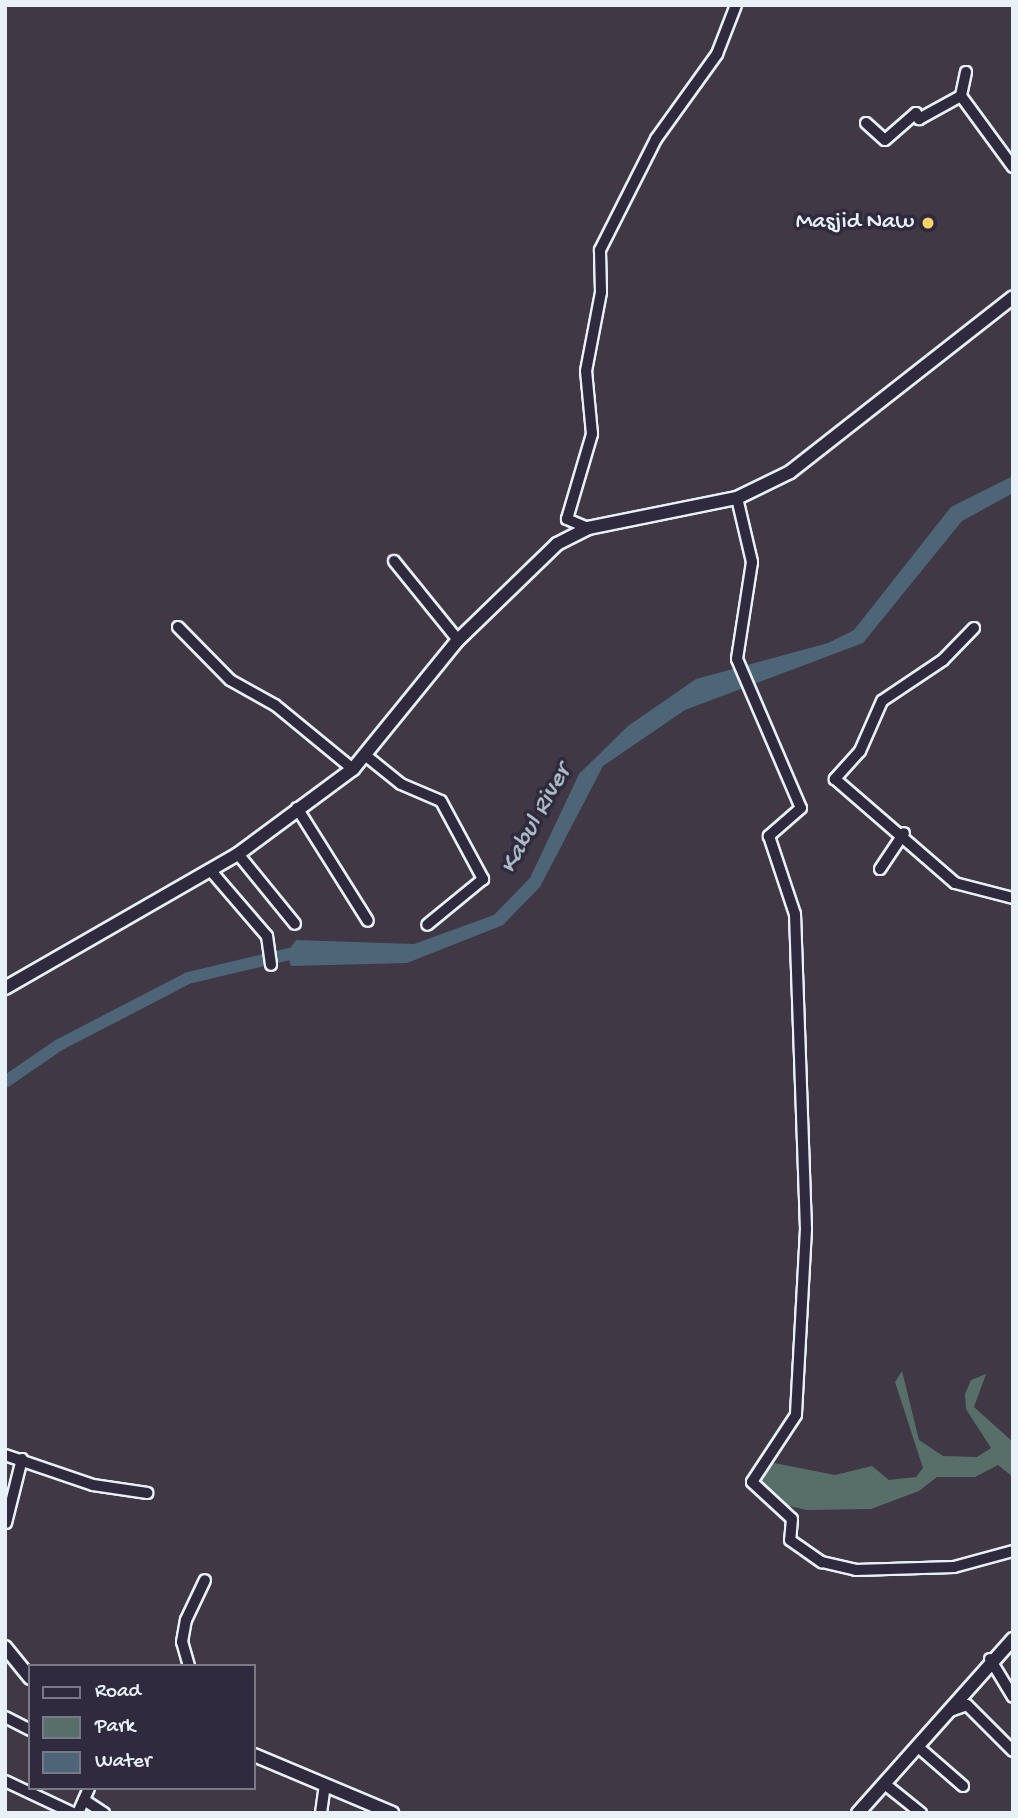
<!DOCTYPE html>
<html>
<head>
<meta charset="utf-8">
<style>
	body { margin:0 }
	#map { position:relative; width:1018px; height:1818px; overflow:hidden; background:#403844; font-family:"Gochi Hand",sans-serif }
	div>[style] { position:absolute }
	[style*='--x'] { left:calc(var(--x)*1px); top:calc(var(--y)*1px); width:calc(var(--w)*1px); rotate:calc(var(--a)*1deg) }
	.green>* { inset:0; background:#586f69 }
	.water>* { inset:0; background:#4d6577 }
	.river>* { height:12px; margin:-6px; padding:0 6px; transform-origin:6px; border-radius:6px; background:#4d6577 }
	.roads { filter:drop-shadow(2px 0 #e8f1f8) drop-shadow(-2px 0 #e8f1f8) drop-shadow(0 2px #e8f1f8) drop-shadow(0 -2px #e8f1f8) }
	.minor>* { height:10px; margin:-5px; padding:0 5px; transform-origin:5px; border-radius:5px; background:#2f2a3d }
	.major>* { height:12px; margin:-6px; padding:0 6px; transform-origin:6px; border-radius:6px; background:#2f2a3d }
	.dots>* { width:19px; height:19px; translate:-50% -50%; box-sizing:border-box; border:4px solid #2f2a3d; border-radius:50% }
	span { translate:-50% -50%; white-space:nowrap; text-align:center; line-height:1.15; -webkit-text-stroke:7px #2f2a3d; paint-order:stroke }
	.poi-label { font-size:24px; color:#e8f1f8 }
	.right { translate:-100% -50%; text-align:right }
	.water-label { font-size:26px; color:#aab9c4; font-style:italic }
	.frame { position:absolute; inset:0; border:7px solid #e8f1f8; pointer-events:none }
	.legend { position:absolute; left:28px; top:1664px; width:228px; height:126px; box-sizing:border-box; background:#2f2a3d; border:2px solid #797a88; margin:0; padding:9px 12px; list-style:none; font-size:21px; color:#e8f1f8 }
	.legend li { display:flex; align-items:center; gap:14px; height:35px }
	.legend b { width:35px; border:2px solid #797a88 }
</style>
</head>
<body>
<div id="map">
	<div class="green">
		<i style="clip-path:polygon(902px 1371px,919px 1440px,943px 1456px,977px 1457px,991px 1448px,966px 1409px,965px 1394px,971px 1380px,986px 1374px,974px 1407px,1013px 1442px,1013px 1477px,998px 1465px,975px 1477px,937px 1477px,919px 1491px,871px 1509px,807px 1510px,780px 1504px,761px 1480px,774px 1463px,835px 1475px,872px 1466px,889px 1480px,916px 1477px,923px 1468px,895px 1382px)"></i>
	</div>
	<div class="water">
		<i style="clip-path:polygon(1013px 476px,1013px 493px,962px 521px,863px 643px,685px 710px,603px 766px,540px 887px,503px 925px,407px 963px,291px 966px,287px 953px,296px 940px,414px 944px,494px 915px,530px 878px,579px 774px,628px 726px,696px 679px,828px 643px,854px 630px,951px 507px)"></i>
	</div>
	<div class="river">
		<i style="--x:5;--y:1082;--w:65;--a:-34.4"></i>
		<i style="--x:59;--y:1045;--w:145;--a:-27.4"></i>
		<i style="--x:188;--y:978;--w:117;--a:-13.3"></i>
	</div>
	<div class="roads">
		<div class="minor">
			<i style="--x:966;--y:72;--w:25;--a:102"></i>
			<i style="--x:961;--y:96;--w:88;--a:53.8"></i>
			<i style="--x:866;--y:123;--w:25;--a:42"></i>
			<i style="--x:885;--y:140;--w:41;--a:-41.1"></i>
			<i style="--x:916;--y:113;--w:7;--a:63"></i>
			<i style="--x:919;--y:119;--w:48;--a:-28.7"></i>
			<i style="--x:737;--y:498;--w:66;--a:76.8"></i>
			<i style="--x:752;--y:562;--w:98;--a:98.8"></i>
			<i style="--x:737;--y:659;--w:162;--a:66.8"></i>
			<i style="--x:801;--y:808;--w:43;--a:138.8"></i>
			<i style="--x:769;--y:836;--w:82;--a:71.6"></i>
			<i style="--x:795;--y:914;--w:315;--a:88"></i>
			<i style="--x:806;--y:1229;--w:186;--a:93.1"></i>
			<i style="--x:796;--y:1415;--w:80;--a:123.3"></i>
			<i style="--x:752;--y:1482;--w:54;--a:42.8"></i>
			<i style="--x:792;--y:1519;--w:21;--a:95"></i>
			<i style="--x:790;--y:1540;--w:39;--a:35"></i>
			<i style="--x:822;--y:1562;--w:35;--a:13"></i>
			<i style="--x:856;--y:1570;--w:98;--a:-1.8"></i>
			<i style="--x:954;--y:1567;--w:61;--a:-15.2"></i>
			<i style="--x:588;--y:528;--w:23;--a:-157"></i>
			<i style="--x:567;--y:519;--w:89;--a:-73.6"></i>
			<i style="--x:592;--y:434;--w:63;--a:-95.4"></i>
			<i style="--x:586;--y:371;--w:80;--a:-79.2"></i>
			<i style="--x:601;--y:292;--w:42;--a:-91.4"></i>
			<i style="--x:600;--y:250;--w:124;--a:-63.2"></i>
			<i style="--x:656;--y:139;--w:105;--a:-54.3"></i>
			<i style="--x:717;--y:54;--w:53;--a:-68.8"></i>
			<i style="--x:394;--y:561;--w:102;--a:51"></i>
			<i style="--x:178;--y:627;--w:74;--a:45.5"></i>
			<i style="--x:230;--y:680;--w:51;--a:29.1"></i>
			<i style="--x:275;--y:705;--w:101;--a:39.4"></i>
			<i style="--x:974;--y:628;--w:45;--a:134.1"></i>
			<i style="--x:943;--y:660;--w:73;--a:146.1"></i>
			<i style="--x:882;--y:701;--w:55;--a:113.7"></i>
			<i style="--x:860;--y:751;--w:38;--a:132"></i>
			<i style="--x:835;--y:779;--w:159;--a:40.9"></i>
			<i style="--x:955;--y:883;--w:60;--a:14.5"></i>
			<i style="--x:365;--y:755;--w:46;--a:38.9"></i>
			<i style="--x:401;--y:784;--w:43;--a:23"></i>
			<i style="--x:441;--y:801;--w:89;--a:61.7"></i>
			<i style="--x:483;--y:879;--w:72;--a:140.6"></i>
			<i style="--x:297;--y:808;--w:133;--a:57.9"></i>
			<i style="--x:238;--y:854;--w:90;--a:50.8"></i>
			<i style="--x:880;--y:869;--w:43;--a:-56.3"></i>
			<i style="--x:211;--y:871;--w:86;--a:49.3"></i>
			<i style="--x:267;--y:936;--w:29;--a:82"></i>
			<i style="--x:5;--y:1455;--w:93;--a:18.8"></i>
			<i style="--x:93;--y:1485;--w:55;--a:8.4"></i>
			<i style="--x:6;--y:1523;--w:66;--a:-76"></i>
			<i style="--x:990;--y:1659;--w:44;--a:58.8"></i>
			<i style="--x:189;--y:1666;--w:25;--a:-106"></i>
			<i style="--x:182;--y:1642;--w:22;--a:-80"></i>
			<i style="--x:186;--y:1620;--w:44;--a:-64.6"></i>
			<i style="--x:950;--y:1711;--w:18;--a:-19"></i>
			<i style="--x:967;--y:1705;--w:65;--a:45"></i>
			<i style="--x:5;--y:1717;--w:28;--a:27"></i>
			<i style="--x:917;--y:1746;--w:61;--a:41"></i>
			<i style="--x:5;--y:1781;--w:75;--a:25.2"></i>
			<i style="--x:886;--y:1785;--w:45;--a:38.7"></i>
			<i style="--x:84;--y:1800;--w:24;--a:33"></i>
			<i style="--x:78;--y:1813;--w:27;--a:-66"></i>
			<i style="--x:321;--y:1813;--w:29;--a:-82"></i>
		</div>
		<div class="major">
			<i style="--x:5;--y:988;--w:269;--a:-29.9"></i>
			<i style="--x:238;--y:854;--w:143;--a:-36.5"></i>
			<i style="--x:353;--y:769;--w:166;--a:-50.9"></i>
			<i style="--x:458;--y:640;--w:138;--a:-44.1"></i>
			<i style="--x:557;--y:544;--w:35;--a:-27"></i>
			<i style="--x:588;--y:528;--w:152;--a:-11.4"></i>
			<i style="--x:737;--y:498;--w:59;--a:-26.1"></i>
			<i style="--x:790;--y:472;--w:283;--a:-38.1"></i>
			<i style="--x:5;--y:1647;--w:40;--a:51"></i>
			<i style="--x:254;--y:1755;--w:150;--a:22.8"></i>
			<i style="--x:858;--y:1813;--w:233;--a:-48.3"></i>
		</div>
	</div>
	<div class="dots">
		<i style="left:928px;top:223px;background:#ffd166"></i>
	</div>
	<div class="poi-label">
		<span class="right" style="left:914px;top:223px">Masjid Naw</span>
	</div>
	<div class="water-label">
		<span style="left:537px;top:820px;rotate:-61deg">Kabul River</span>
	</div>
	<div class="frame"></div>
	<ul class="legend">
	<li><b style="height:9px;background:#2f2a3d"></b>Road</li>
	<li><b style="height:19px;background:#586f69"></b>Park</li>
	<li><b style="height:19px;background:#4d6577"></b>Water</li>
	</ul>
</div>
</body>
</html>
